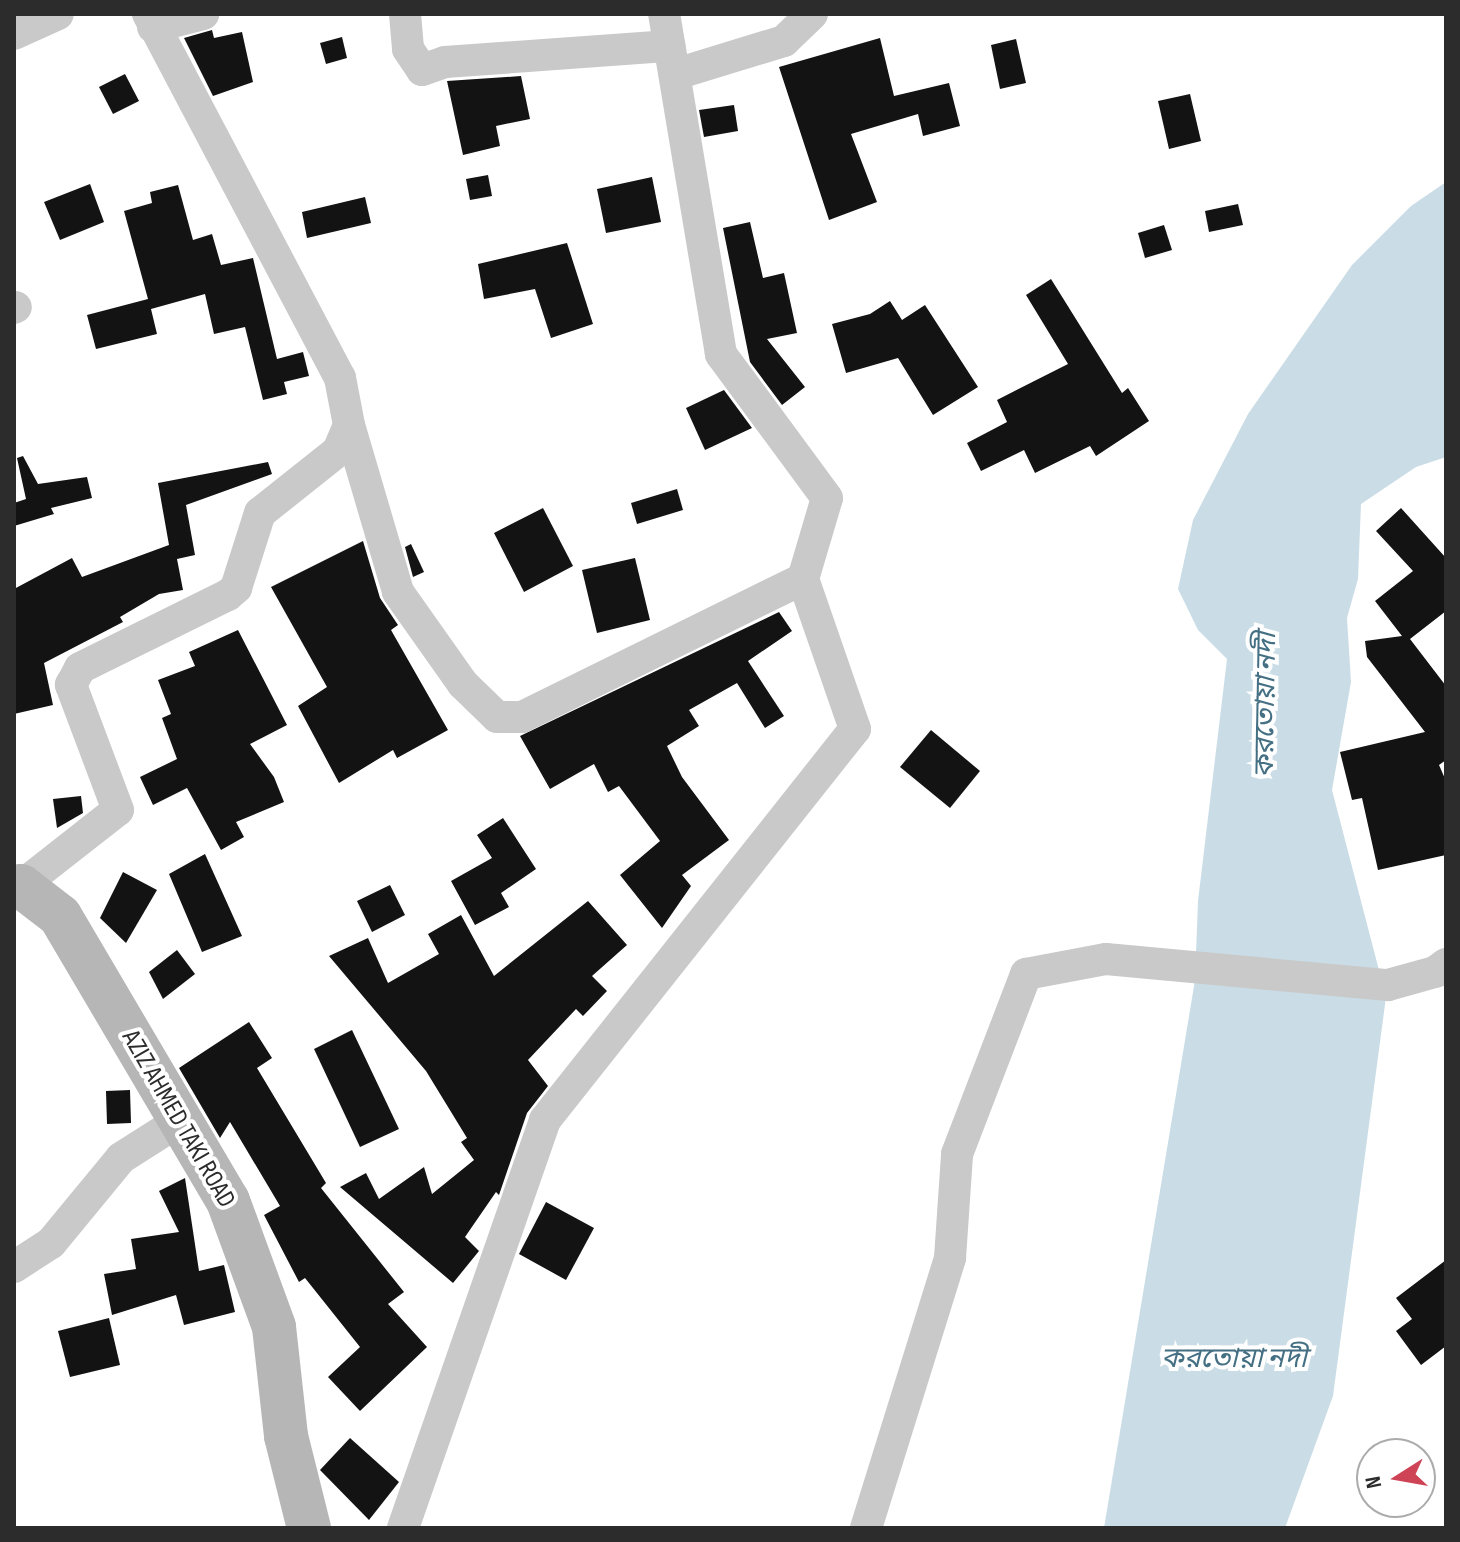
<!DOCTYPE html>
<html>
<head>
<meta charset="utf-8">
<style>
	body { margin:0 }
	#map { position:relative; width:1460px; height:1542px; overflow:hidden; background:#fff; font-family:"Sofia Sans Condensed","Noto Sans Bengali",sans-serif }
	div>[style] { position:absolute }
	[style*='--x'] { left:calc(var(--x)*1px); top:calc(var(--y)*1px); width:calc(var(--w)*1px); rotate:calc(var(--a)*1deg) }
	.water>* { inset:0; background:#cadde6 }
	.building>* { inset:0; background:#131313 }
	.street>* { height:32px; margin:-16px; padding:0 16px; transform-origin:16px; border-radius:16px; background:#c9c9c9 }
	.secondary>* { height:44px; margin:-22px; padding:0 22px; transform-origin:22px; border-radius:22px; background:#b6b6b6 }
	span { translate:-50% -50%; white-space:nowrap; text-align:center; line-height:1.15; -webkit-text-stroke:8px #fff; paint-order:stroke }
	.street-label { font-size:26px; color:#2c2c2c }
	.water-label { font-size:28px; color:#457084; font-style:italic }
	.frame { position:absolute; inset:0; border:16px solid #2c2c2c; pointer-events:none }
	.north { position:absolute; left:1356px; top:1438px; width:80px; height:80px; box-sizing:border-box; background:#fff; border:2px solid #ababab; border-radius:50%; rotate:259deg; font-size:22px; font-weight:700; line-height:32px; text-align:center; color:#2c2c2c }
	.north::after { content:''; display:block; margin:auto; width:28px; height:36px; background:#cf4357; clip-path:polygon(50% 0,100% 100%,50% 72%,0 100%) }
</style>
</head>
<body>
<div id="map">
	<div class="water">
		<i style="clip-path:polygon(1446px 182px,1446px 457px,1416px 467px,1361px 504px,1358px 579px,1347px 618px,1351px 682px,1332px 790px,1386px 997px,1333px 1396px,1285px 1528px,1104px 1528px,1195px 980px,1198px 901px,1227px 659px,1198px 630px,1178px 589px,1193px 520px,1248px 414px,1352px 265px,1411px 206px)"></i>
	</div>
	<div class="building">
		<i style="clip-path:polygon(212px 30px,214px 38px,242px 32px,253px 82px,213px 96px,184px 38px)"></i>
		<i style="clip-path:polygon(342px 37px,347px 58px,326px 64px,320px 43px)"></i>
		<i style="clip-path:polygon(880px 38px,894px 96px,949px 83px,960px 126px,923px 136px,918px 114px,851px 134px,877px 202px,829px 220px,779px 67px)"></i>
		<i style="clip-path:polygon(1016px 39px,1026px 83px,1000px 89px,991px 45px)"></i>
		<i style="clip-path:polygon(125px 74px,139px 101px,113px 114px,99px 87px)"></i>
		<i style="clip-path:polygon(521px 76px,530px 119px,496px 126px,500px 146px,463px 155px,447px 81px)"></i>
		<i style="clip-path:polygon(1190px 94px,1201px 141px,1169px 149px,1158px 101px)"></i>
		<i style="clip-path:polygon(734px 105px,738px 131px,704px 137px,699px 110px)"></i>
		<i style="clip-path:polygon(488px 175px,492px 196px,470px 200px,466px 179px)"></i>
		<i style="clip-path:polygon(652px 177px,661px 222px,606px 233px,597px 189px)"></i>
		<i style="clip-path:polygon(90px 184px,104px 222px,60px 240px,44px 202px)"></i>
		<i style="clip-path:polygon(178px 185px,193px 240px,212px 234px,221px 265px,253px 258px,277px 359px,303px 352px,309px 376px,284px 382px,287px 394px,263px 400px,245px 327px,214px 334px,205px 294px,151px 309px,157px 334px,96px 349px,87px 315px,148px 299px,124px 211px,152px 203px,150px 192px)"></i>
		<i style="clip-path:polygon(365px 197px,371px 223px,307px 238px,302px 212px)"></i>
		<i style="clip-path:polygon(1238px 204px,1243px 225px,1209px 232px,1205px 211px)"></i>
		<i style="clip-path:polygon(750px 222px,763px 278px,784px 273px,797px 333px,767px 339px,805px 387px,782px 405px,750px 362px,723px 228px)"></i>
		<i style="clip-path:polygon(1164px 225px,1172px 250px,1145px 258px,1138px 233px)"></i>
		<i style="clip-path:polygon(567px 243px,593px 324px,551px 338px,535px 289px,484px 299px,478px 264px)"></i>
		<i style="clip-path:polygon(1051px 279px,1122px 393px,1128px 388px,1149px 421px,1096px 456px,1090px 446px,1035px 473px,1024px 450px,981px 471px,967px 443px,1007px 422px,997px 400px,1068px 364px,1026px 295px)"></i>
		<i style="clip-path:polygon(890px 301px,902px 320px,925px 305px,978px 387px,933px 415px,898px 358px,846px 373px,832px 324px,870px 314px)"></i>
		<i style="clip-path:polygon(724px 390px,752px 428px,705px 450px,686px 408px)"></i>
		<i style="clip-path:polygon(23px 456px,38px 484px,87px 477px,92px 498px,51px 508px,54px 514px,14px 526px,14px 503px,26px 499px,17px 458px)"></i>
		<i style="clip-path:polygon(268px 462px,272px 474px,186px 505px,195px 555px,177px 559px,183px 590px,159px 594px,120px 617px,123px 622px,44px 663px,53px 705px,14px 714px,14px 589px,72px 558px,82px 577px,169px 545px,158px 483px)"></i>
		<i style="clip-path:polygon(677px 489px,683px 510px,637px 524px,631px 503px)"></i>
		<i style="clip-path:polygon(543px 508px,573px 566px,524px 592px,494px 533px)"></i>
		<i style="clip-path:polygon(1401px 508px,1446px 558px,1446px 611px,1410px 639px,1446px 686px,1446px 760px,1439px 765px,1446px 781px,1446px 855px,1378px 870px,1362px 798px,1352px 800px,1340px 752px,1425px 732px,1367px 657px,1365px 641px,1402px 636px,1375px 601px,1413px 571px,1376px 531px)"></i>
		<i style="clip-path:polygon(363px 541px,380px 598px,398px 625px,391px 630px,448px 730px,397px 758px,393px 750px,339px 783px,298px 706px,327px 687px,271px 587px)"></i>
		<i style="clip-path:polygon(411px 544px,424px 572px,413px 577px,405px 547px)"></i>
		<i style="clip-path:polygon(635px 558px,650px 620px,597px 633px,582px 570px)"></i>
		<i style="clip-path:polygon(779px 612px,792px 631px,748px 661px,784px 716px,765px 728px,737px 683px,689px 710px,699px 726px,667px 746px,682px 777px,729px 840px,682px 875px,691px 886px,662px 928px,620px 875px,660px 841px,619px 786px,608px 792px,594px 764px,550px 789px,520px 736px)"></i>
		<i style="clip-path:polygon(238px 630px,287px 725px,250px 744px,274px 777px,284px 802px,236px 822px,244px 837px,221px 850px,187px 788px,153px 805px,140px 777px,177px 759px,162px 718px,171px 714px,158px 680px,195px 666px,189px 652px)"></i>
		<i style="clip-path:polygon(931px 730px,980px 771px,950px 808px,900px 767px)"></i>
		<i style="clip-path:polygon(81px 796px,83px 813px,57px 828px,53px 799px)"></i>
		<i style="clip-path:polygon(503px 818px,536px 869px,501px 893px,509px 907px,475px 925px,451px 881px,492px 858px,477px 835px)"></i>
		<i style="clip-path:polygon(205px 854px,242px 936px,202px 952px,169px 874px)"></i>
		<i style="clip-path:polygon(123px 872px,157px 890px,126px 943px,100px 918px)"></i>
		<i style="clip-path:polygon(390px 885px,405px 915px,372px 932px,357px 901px)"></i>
		<i style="clip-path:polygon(588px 901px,627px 945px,592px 976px,607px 991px,583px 1016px,576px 1009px,528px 1060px,548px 1086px,527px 1113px,499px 1195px,496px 1192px,465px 1237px,479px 1251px,453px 1283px,340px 1187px,366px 1173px,379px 1199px,424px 1167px,432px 1194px,474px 1160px,461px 1142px,467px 1138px,426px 1071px,329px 956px,368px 938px,388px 983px,439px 954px,428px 934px,461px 915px,494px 976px)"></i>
		<i style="clip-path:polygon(177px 950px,195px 974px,163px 999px,149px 972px)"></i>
		<i style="clip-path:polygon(249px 1022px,272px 1058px,257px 1068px,326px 1183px,321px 1188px,404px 1292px,388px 1304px,427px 1347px,360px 1411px,328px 1377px,360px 1347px,305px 1278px,299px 1282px,264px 1215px,280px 1206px,230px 1122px,220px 1138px,179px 1068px)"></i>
		<i style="clip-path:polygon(352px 1030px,399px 1129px,360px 1147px,314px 1049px)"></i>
		<i style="clip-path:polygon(130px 1090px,131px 1123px,107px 1124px,106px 1091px)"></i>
		<i style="clip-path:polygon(185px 1178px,199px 1271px,224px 1265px,235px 1312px,184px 1325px,176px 1295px,112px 1315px,104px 1274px,136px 1269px,131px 1239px,179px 1232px,159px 1191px)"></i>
		<i style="clip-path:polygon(546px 1202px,594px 1228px,566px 1280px,519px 1254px)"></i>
		<i style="clip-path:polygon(1446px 1260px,1446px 1346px,1421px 1365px,1396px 1331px,1412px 1319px,1396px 1298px)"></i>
		<i style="clip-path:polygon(109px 1318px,120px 1365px,70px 1377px,58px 1331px)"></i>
		<i style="clip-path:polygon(350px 1438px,399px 1482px,369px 1520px,320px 1470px)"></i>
	</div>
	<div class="street">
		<i style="--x:405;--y:14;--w:35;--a:85"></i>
		<i style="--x:408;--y:49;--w:25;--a:56"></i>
		<i style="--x:422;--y:70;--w:24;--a:-19"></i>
		<i style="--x:445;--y:62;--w:225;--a:-4.1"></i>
		<i style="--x:153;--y:27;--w:52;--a:-14.6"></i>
		<i style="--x:14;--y:34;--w:48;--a:-24.4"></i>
		<i style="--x:676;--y:74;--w:113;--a:-17"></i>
		<i style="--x:784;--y:41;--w:39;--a:-44"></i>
		<i style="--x:14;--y:308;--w:2;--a:-27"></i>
		<i style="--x:349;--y:425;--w:174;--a:73.6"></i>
		<i style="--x:398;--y:592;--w:113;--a:54.8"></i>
		<i style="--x:463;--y:684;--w:47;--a:44.1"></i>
		<i style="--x:497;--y:717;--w:25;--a:0"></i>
		<i style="--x:522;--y:717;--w:313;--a:-26.2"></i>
		<i style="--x:21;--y:886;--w:123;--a:-38.1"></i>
		<i style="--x:118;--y:810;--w:134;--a:-110.6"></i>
		<i style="--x:71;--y:685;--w:19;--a:-62"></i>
		<i style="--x:80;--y:668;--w:165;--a:-26.3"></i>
		<i style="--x:228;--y:595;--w:11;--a:-41"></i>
		<i style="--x:236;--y:588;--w:79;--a:-72.3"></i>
		<i style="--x:260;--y:513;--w:100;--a:-38.5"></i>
		<i style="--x:338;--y:451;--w:28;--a:-67"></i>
		<i style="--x:349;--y:425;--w:48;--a:-100.8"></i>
		<i style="--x:340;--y:378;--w:412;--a:-117.8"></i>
		<i style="--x:14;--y:1267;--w:44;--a:-33"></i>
		<i style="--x:51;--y:1243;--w:110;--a:-50.5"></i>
		<i style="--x:121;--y:1158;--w:69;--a:-32.5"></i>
		<i style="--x:403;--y:1528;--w:432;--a:-70.8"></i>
		<i style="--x:545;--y:1120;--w:499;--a:-51.6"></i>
		<i style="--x:855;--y:729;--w:159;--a:-109.1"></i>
		<i style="--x:803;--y:579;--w:84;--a:-73.5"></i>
		<i style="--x:827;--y:498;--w:179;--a:-126.4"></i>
		<i style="--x:721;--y:354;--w:345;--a:-99.5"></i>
		<i style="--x:866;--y:1528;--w:283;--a:-72.7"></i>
		<i style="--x:950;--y:1258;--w:104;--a:-86.1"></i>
		<i style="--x:957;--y:1154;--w:193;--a:-69"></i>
		<i style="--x:1026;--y:974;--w:81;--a:-10.6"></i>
		<i style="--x:1106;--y:959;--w:283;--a:5.3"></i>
		<i style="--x:1388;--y:985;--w:49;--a:-15.5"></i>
		<i style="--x:1435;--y:972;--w:14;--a:-36"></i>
	</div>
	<div class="secondary">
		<i style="--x:14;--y:888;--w:7;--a:-16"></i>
		<i style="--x:21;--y:886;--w:49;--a:37.6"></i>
		<i style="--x:60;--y:916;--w:331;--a:59.5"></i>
		<i style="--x:228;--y:1201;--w:134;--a:69.9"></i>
		<i style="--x:274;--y:1327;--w:110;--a:83.7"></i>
		<i style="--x:286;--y:1436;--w:95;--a:76"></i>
	</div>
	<div class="street-label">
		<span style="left:178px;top:1119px;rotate:60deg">AZIZ AHMED TAKI ROAD</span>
	</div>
	<div class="water-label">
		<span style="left:1266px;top:705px;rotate:-89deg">করতোয়া নদী</span>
		<span style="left:1234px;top:1359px">করতোয়া নদী</span>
	</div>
	<div class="frame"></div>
	<div class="north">N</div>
</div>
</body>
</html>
